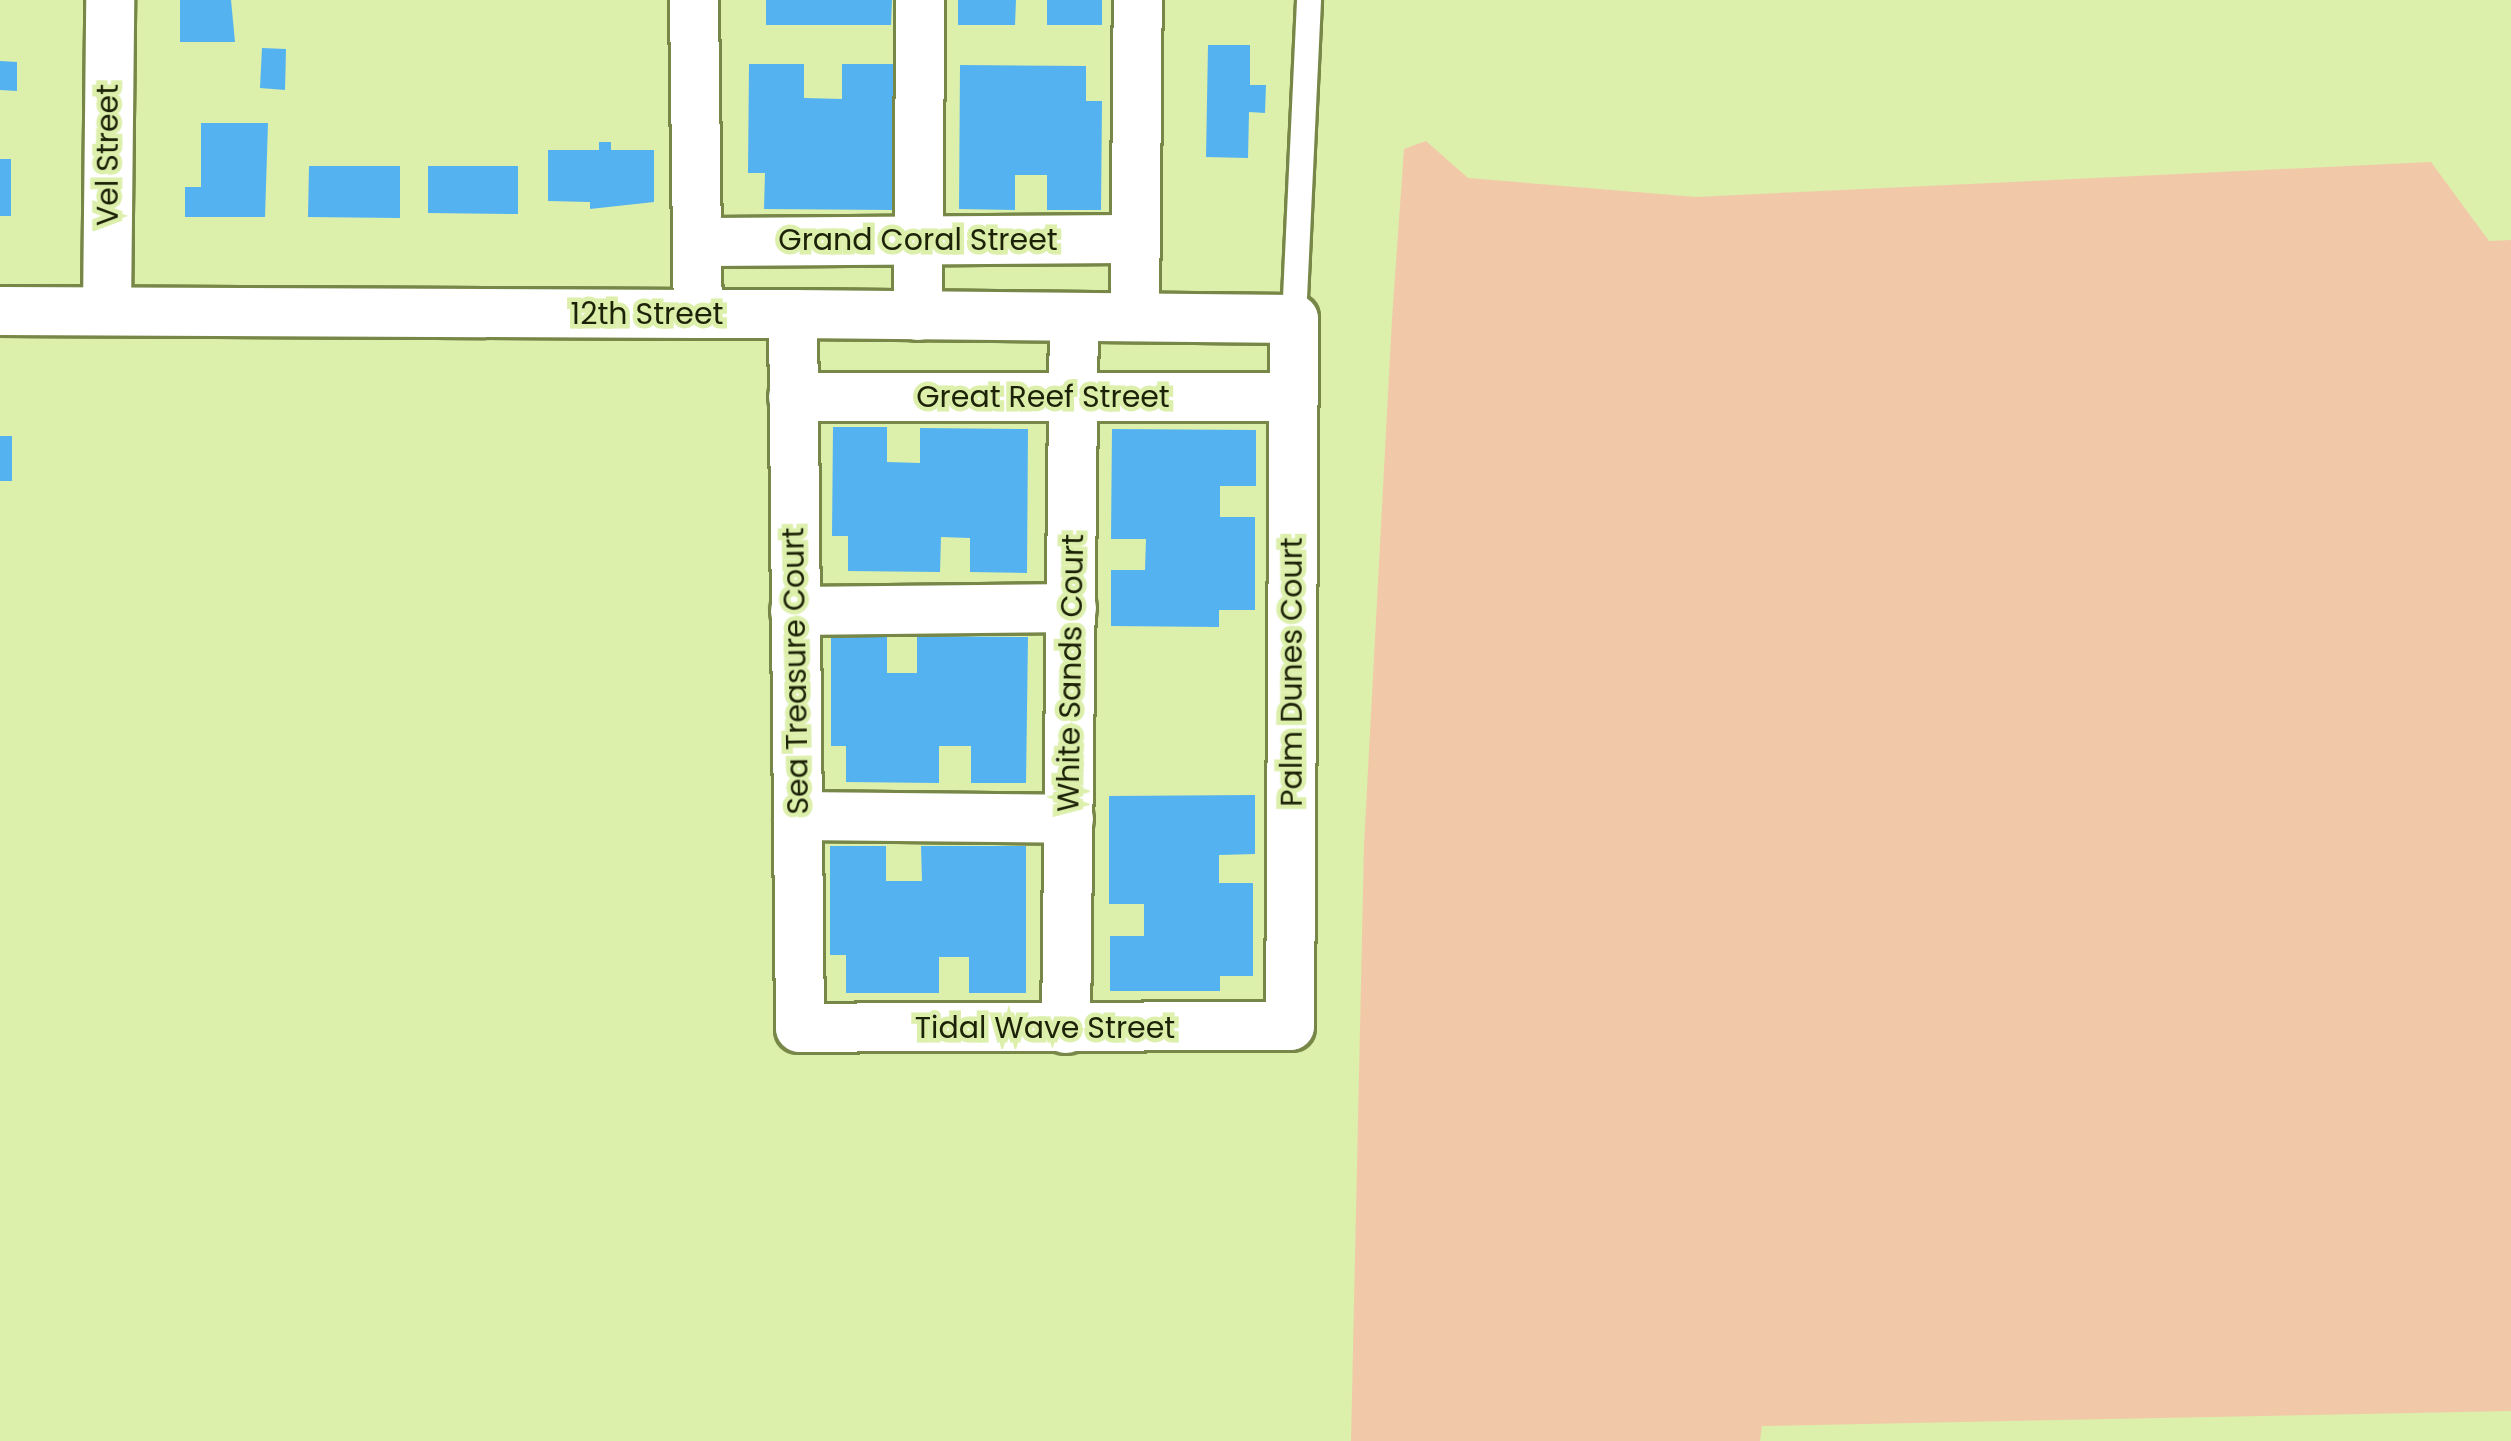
<!DOCTYPE html>
<html>
<head>
<meta charset="utf-8">
<style>
	body { margin:0 }
	#map { position:relative; width:2511px; height:1441px; overflow:hidden; background:#dcefab; font-family:Poppins,sans-serif }
	div>[style] { position:absolute }
	[style*='--x'] { left:calc(var(--x)*1px); top:calc(var(--y)*1px); width:calc(var(--w)*1px); rotate:calc(var(--a)*1deg) }
	.green>* { inset:0; background:#f1c9a9 }
	.building>* { inset:0; background:#54b2f1 }
	.roads { filter:drop-shadow(3px 0 #778747) drop-shadow(-3px 0 #778747) drop-shadow(0 3px #778747) drop-shadow(0 -3px #778747) }
	.service>* { height:24px; margin:-12px; padding:0 12px; transform-origin:12px; border-radius:12px; background:#fff }
	.minor>* { height:48px; margin:-24px; padding:0 24px; transform-origin:24px; border-radius:24px; background:#fff }
	span { translate:-50% -50%; white-space:nowrap; text-align:center; line-height:1.15; -webkit-text-stroke:9px #dcefab; paint-order:stroke }
	.street-label { font-size:30px; color:#1c2207 }
</style>
</head>
<body>
<div id="map">
	<div class="green">
		<i style="clip-path:polygon(1426px 141px,1468px 178px,1696px 197px,2431px 162px,2489px 241px,2511px 240px,2511px 1411px,1762px 1426px,1760px 1441px,1351px 1441px,1364px 845px,1392px 319px,1404px 149px)"></i>
	</div>
	<div class="building">
		<i style="clip-path:polygon(180px 0,231px 0,235px 42px,180px 42px)"></i>
		<i style="clip-path:polygon(766px 0,892px 0,891px 25px,766px 25px)"></i>
		<i style="clip-path:polygon(958px 0,1016px 0,1015px 25px,958px 25px)"></i>
		<i style="clip-path:polygon(1047px 0,1102px 0,1102px 25px,1047px 25px)"></i>
		<i style="clip-path:polygon(1208px 45px,1250px 45px,1250px 85px,1266px 85px,1265px 113px,1249px 112px,1248px 158px,1206px 157px)"></i>
		<i style="clip-path:polygon(262px 48px,286px 49px,285px 90px,260px 88px)"></i>
		<i style="clip-path:polygon(0 61px,17px 62px,17px 91px,0 90px)"></i>
		<i style="clip-path:polygon(749px 64px,804px 64px,804px 98px,842px 99px,842px 64px,893px 64px,893px 210px,764px 209px,765px 173px,748px 173px)"></i>
		<i style="clip-path:polygon(960px 65px,1086px 66px,1086px 101px,1102px 101px,1101px 210px,1047px 210px,1047px 175px,1015px 175px,1015px 210px,959px 209px)"></i>
		<i style="clip-path:polygon(201px 123px,268px 123px,265px 217px,185px 217px,185px 187px,201px 187px)"></i>
		<i style="clip-path:polygon(599px 142px,611px 142px,611px 150px,654px 150px,654px 202px,590px 209px,590px 202px,548px 201px,548px 150px,599px 150px)"></i>
		<i style="clip-path:polygon(0 159px,11px 159px,11px 216px,0 216px)"></i>
		<i style="clip-path:polygon(309px 166px,400px 166px,400px 218px,308px 217px)"></i>
		<i style="clip-path:polygon(428px 166px,518px 166px,518px 214px,428px 213px)"></i>
		<i style="clip-path:polygon(833px 427px,887px 427px,887px 462px,920px 463px,920px 428px,1028px 429px,1027px 573px,970px 572px,970px 538px,941px 537px,940px 572px,848px 571px,848px 536px,832px 536px)"></i>
		<i style="clip-path:polygon(1112px 429px,1256px 430px,1256px 486px,1220px 486px,1220px 517px,1255px 517px,1255px 610px,1219px 610px,1219px 627px,1111px 626px,1111px 570px,1145px 570px,1146px 539px,1111px 539px)"></i>
		<i style="clip-path:polygon(0 436px,12px 436px,12px 481px,0 481px)"></i>
		<i style="clip-path:polygon(831px 635px,887px 636px,887px 673px,917px 673px,917px 636px,1028px 637px,1026px 783px,971px 783px,971px 746px,939px 746px,939px 783px,846px 782px,846px 746px,831px 746px)"></i>
		<i style="clip-path:polygon(1255px 795px,1255px 854px,1219px 855px,1219px 883px,1253px 883px,1253px 976px,1220px 976px,1220px 991px,1110px 991px,1110px 936px,1144px 936px,1144px 904px,1109px 904px,1109px 796px)"></i>
		<i style="clip-path:polygon(830px 846px,886px 846px,886px 881px,922px 881px,921px 846px,1026px 846px,1026px 993px,969px 993px,969px 957px,939px 957px,939px 993px,846px 993px,846px 955px,830px 955px)"></i>
	</div>
	<div class="roads">
		<div class="service">
			<i style="--x:1294;--y:319;--w:319;--a:-87.3"></i>
		</div>
		<div class="minor">
			<i style="--x:694;--y:0;--w:314;--a:89.3"></i>
			<i style="--x:700;--y:242;--w:436;--a:-0.4"></i>
			<i style="--x:0;--y:311;--w:698;--a:0.25"></i>
			<i style="--x:698;--y:314;--w:95;--a:0"></i>
			<i style="--x:793;--y:314;--w:501;--a:0.57"></i>
			<i style="--x:1294;--y:319;--w:707;--a:90.32"></i>
			<i style="--x:1290;--y:1026;--w:490;--a:179.8"></i>
			<i style="--x:800;--y:1028;--w:714;--a:-90.56"></i>
			<i style="--x:107;--y:311;--w:311;--a:-89.4"></i>
			<i style="--x:918;--y:316;--w:316;--a:-89.6"></i>
			<i style="--x:1135;--y:317;--w:317;--a:-89.5"></i>
			<i style="--x:793;--y:397;--w:500;--a:0"></i>
			<i style="--x:795;--y:611;--w:277;--a:-0.6"></i>
			<i style="--x:798;--y:816;--w:271;--a:0.6"></i>
			<i style="--x:1066;--y:1029;--w:712;--a:-89.36"></i>
		</div>
	</div>
	<div class="street-label">
		<span style="left:108px;top:155px;rotate:-90deg">Vel Street</span>
		<span style="left:918px;top:240px">Grand Coral Street</span>
		<span style="left:647px;top:314px">12th Street</span>
		<span style="left:1043px;top:397px">Great Reef Street</span>
		<span style="left:796px;top:671px;rotate:-91deg">Sea Treasure Court</span>
		<span style="left:1292px;top:672px;rotate:-90deg">Palm Dunes Court</span>
		<span style="left:1071px;top:673px;rotate:-89deg">White Sands Court</span>
		<span style="left:1045px;top:1028px">Tidal Wave Street</span>
	</div>
</div>
</body>
</html>
